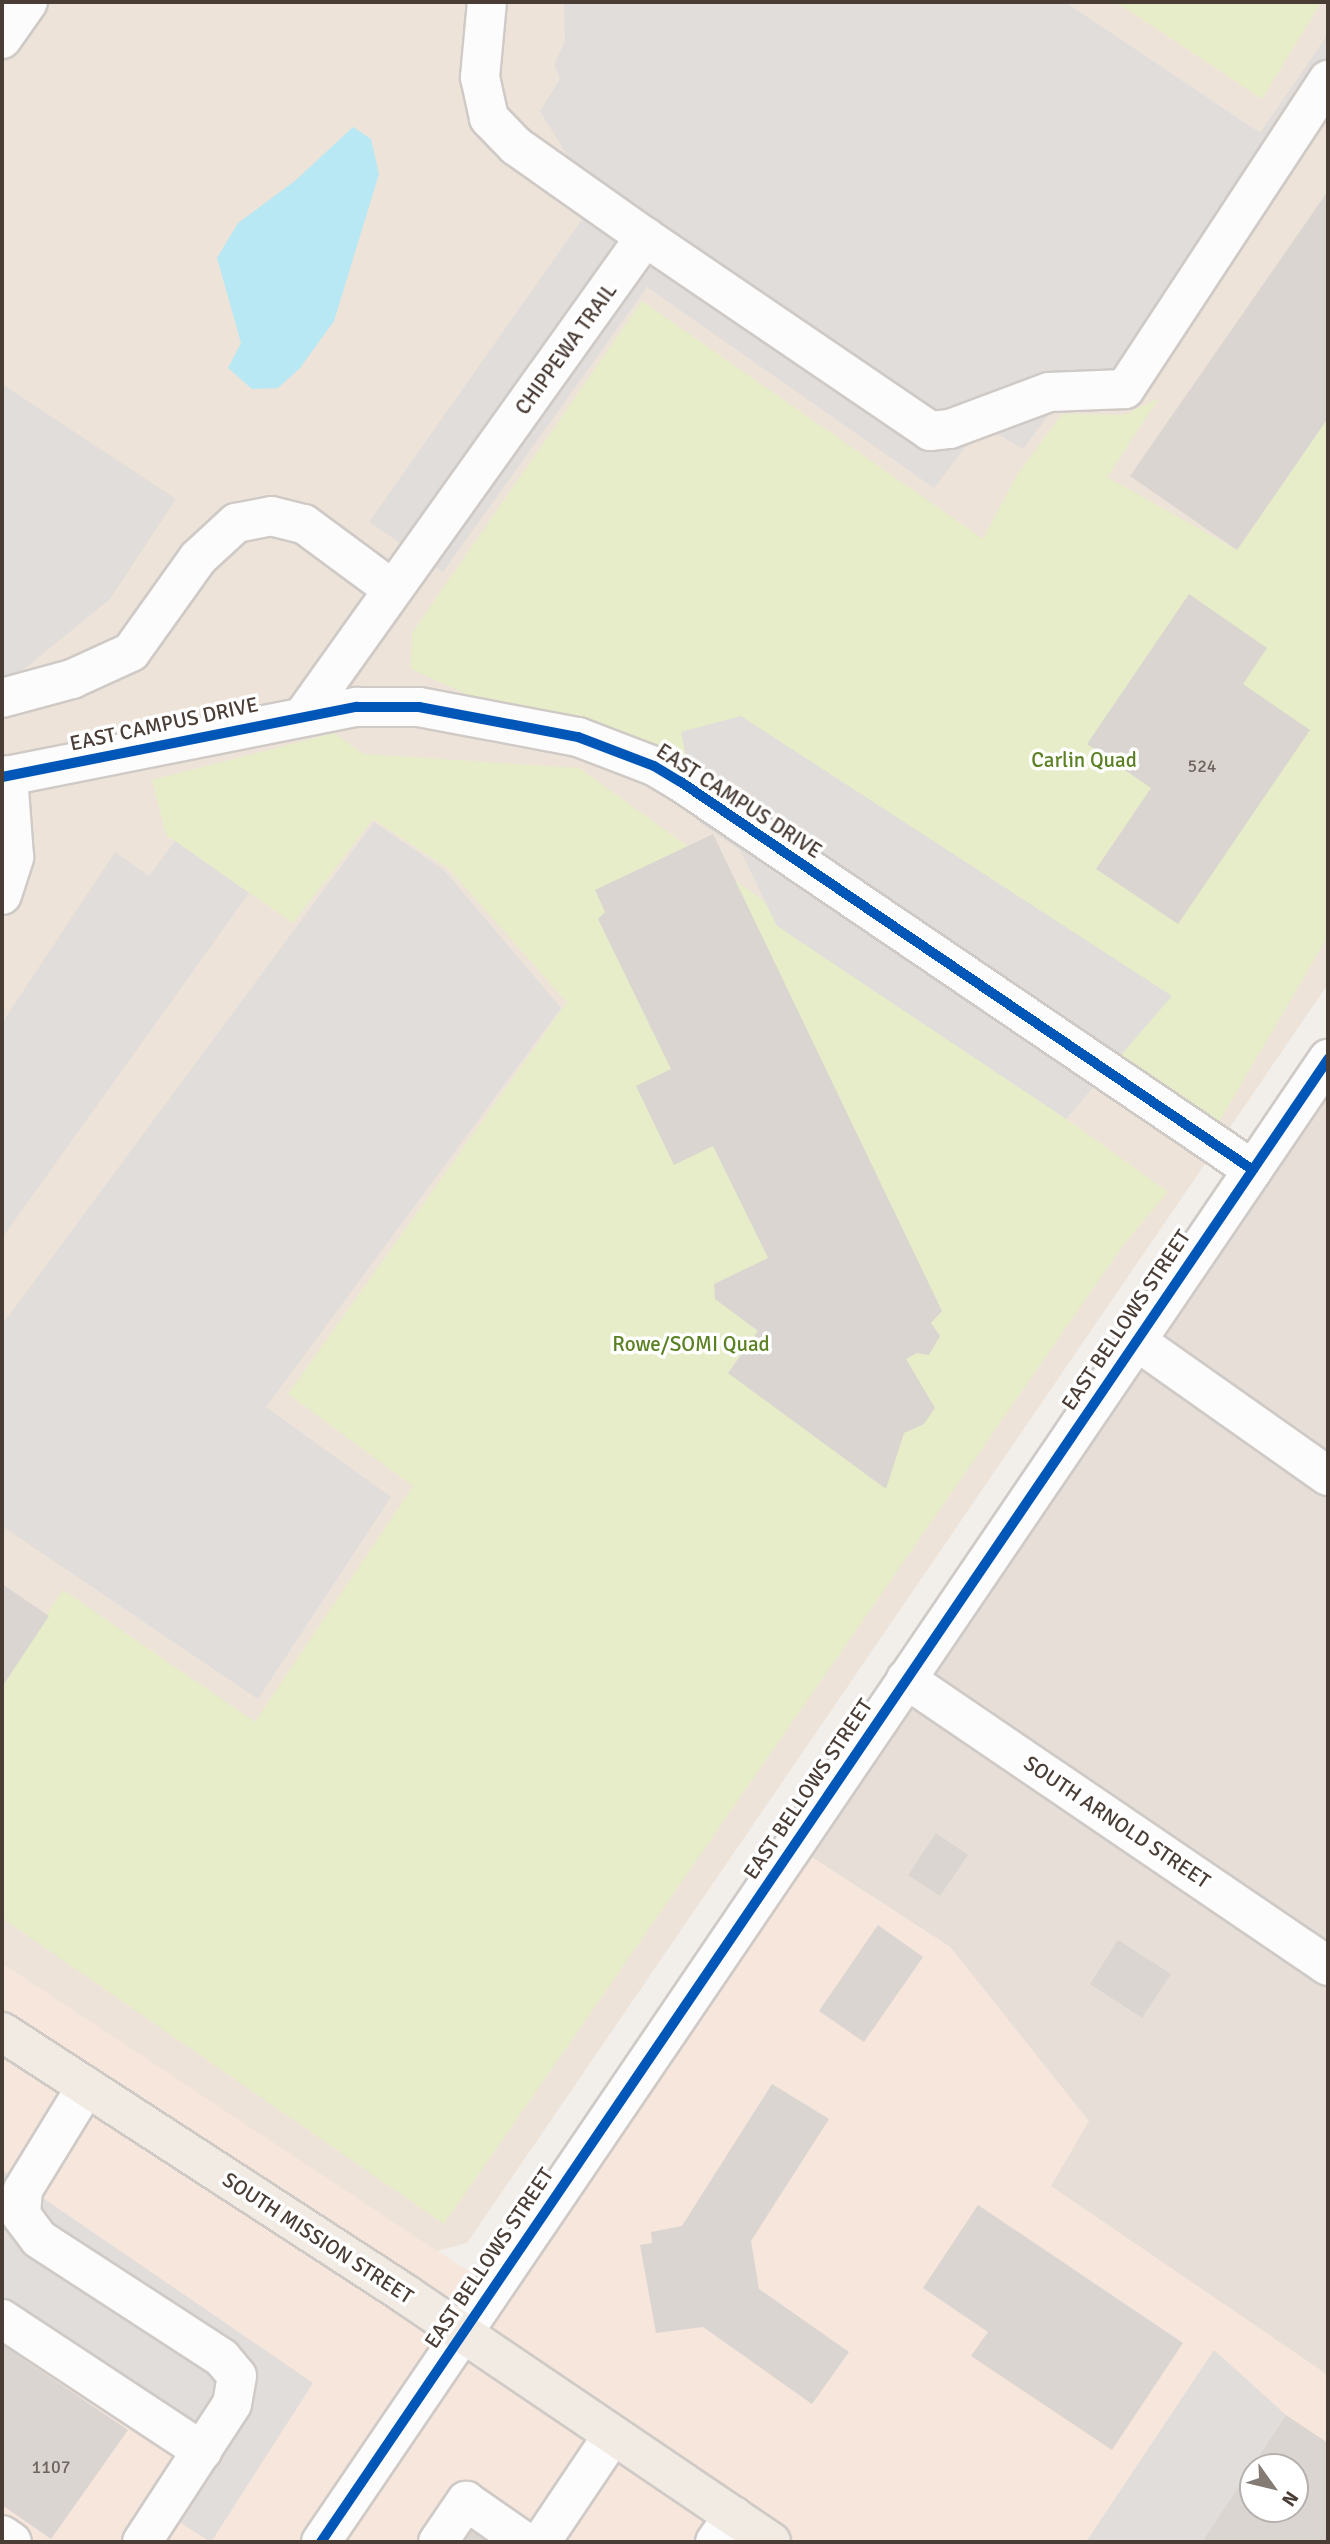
<!DOCTYPE html>
<html>
<head>
<meta charset="utf-8">
<style>
	body { margin:0 }
	#map { position:relative; width:1330px; height:2544px; overflow:hidden; background:#f2eeea; font-family:Signika,sans-serif }
	div>[style] { position:absolute }
	[style*='--x'] { left:calc(var(--x)*1px); top:calc(var(--y)*1px); width:calc(var(--w)*1px); rotate:calc(var(--a)*1deg) }
	.residential>* { inset:0; background:#e7dfd7 }
	.commercial>* { inset:0; background:#f6e6dc }
	.education>* { inset:0; background:#ede3d9 }
	.green>* { inset:0; background:#e7edc8 }
	.parking>* { inset:0; background:#e1ddda }
	.water>* { inset:0; background:#b8e8f3 }
	.building>* { inset:0; background:#dad5d1 }
	.roads { filter:drop-shadow(2px 0 #cfcac6) drop-shadow(-2px 0 #cfcac6) drop-shadow(0 2px #cfcac6) drop-shadow(0 -2px #cfcac6) }
	.minor>* { height:38px; margin:-19px; padding:0 19px; transform-origin:19px; border-radius:19px; background:#fdfcfc }
	.major>* { height:38px; margin:-19px; padding:0 19px; transform-origin:19px; border-radius:19px; background:#f1ebe4 }
	.cycleway>* { height:10px; margin:-5px; padding:0 5px; transform-origin:5px; border-radius:5px; background:#0057b8 }
	span { translate:-50% -50%; white-space:nowrap; text-align:center; line-height:1.15; -webkit-text-stroke:7px #fff; paint-order:stroke }
	.number-label { font-size:18px; color:#6f645e }
	.number-label span { -webkit-text-stroke-width:0 }
	.street-label { font-size:21px; color:#493d35 }
	.park-label { font-size:21px; color:#5b8123 }
	.frame { position:absolute; inset:0; border:4px solid #493d35; pointer-events:none }
	.north { position:absolute; left:1239px; top:2453px; width:70px; height:70px; box-sizing:border-box; background:#fff; border:2px solid #b6b1ae; border-radius:50%; rotate:124deg; font-size:19px; font-weight:700; line-height:28px; text-align:center; color:#493d35 }
	.north::after { content:''; display:block; margin:auto; width:24px; height:32px; background:#847b74; clip-path:polygon(50% 0,100% 100%,50% 72%,0 100%) }
</style>
</head>
<body>
<div id="map">
	<div class="residential">
		<i style="clip-path:polygon(1328px 1059px,1328px 2379px,1050px 2186px,1088px 2121px,950px 1947px,793px 1845px)"></i>
	</div>
	<div class="commercial">
		<i style="clip-path:polygon(evenodd,793px 1845px,950px 1947px,1089px 2121px,1051px 2186px,1328px 2375px,1328px 2542px,2px 2542px,2px 1962px,483px 2281px,793px 1845px,1253px 2467px,1295px 2467px,1295px 2509px,1253px 2509px,1253px 2467px)"></i>
	</div>
	<div class="education">
		<i style="clip-path:polygon(2px 2px,1328px 2px,1328px 984px,467px 2243px,437px 2251px,2px 1963px)"></i>
	</div>
	<div class="green">
		<i style="clip-path:polygon(1116px 2px,1317px 2px,1320px 4px,1262px 99px)"></i>
		<i style="clip-path:polygon(642px 301px,983px 539px,1017px 475px,1062px 414px,1124px 415px,1159px 398px,1107px 477px,1237px 550px,1328px 418px,1328px 936px,1209px 1139px,726px 812px,411px 669px,412px 633px)"></i>
		<i style="clip-path:polygon(334px 733px,363px 754px,579px 768px,1168px 1192px,1124px 1244px,444px 2224px,2px 1918px,2px 1683px,63px 1590px,255px 1722px,413px 1486px,288px 1394px,567px 1002px,449px 869px,373px 819px,293px 923px,166px 835px,152px 780px)"></i>
	</div>
	<div class="parking">
		<i style="clip-path:polygon(564px 2px,1065px 2px,1260px 133px,1328px 34px,1328px 110px,1133px 404px,1058px 403px,1023px 449px,982px 425px,934px 488px,647px 287px,443px 572px,369px 522px,595px 201px,540px 111px,560px 79px,554px 65px,565px 41px)"></i>
		<i style="clip-path:polygon(2px 384px,176px 499px,110px 599px,23px 670px,2px 678px)"></i>
		<i style="clip-path:polygon(741px 716px,1172px 996px,1066px 1119px,777px 926px,740px 850px,700px 823px,681px 732px)"></i>
		<i style="clip-path:polygon(374px 822px,444px 870px,561px 1008px,266px 1407px,391px 1497px,258px 1699px,2px 1526px,2px 1325px)"></i>
		<i style="clip-path:polygon(175px 841px,249px 893px,2px 1238px,2px 1023px,115px 852px,149px 876px)"></i>
		<i style="clip-path:polygon(2px 2170px,313px 2383px,211px 2542px,145px 2501px,190px 2432px,2px 2306px)"></i>
		<i style="clip-path:polygon(1214px 2350px,1286px 2415px,1202px 2542px,1086px 2542px)"></i>
	</div>
	<div class="water">
		<i style="clip-path:polygon(353px 127px,371px 139px,379px 174px,334px 321px,300px 368px,278px 388px,252px 389px,228px 368px,241px 343px,217px 258px,238px 223px,296px 180px)"></i>
	</div>
	<div class="building">
		<i style="clip-path:polygon(1328px 191px,1328px 418px,1237px 550px,1130px 476px)"></i>
		<i style="clip-path:polygon(1189px 594px,1267px 648px,1243px 684px,1310px 730px,1178px 924px,1096px 869px,1151px 788px,1087px 744px)"></i>
		<i style="clip-path:polygon(713px 834px,942px 1311px,931px 1323px,940px 1336px,929px 1355px,917px 1353px,906px 1359px,935px 1408px,924px 1424px,904px 1433px,886px 1489px,728px 1373px,758px 1331px,715px 1299px,714px 1284px,768px 1258px,713px 1146px,674px 1165px,636px 1086px,671px 1069px,598px 919px,605px 912px,595px 890px)"></i>
		<i style="clip-path:polygon(2px 1584px,49px 1616px,2px 1687px)"></i>
		<i style="clip-path:polygon(936px 1833px,968px 1855px,940px 1896px,908px 1875px)"></i>
		<i style="clip-path:polygon(878px 1925px,923px 1957px,864px 2042px,819px 2011px)"></i>
		<i style="clip-path:polygon(1118px 1940px,1171px 1974px,1142px 2018px,1090px 1984px)"></i>
		<i style="clip-path:polygon(772px 2084px,829px 2119px,751px 2241px,759px 2289px,849px 2352px,812px 2404px,703px 2327px,656px 2333px,640px 2245px,652px 2243px,651px 2232px,682px 2226px)"></i>
		<i style="clip-path:polygon(978px 2205px,1183px 2343px,1112px 2450px,971px 2356px,988px 2332px,923px 2288px)"></i>
		<i style="clip-path:polygon(4px 2346px,128px 2430px,51px 2539px,2px 2505px)"></i>
		<i style="clip-path:polygon(evenodd,1286px 2415px,1328px 2443px,1328px 2542px,1202px 2542px,1286px 2415px,1253px 2467px,1295px 2467px,1295px 2509px,1253px 2509px,1253px 2467px)"></i>
		<i style="clip-path:polygon(459px 2516px,498px 2542px,442px 2542px)"></i>
	</div>
	<div class="roads">
		<div class="minor">
			<i style="--x:2;--y:39;--w:45;--a:-54.9"></i>
			<i style="--x:645;--y:237;--w:345;--a:34.2"></i>
			<i style="--x:930;--y:431;--w:20;--a:-6"></i>
			<i style="--x:950;--y:429;--w:106;--a:-20.5"></i>
			<i style="--x:1049;--y:392;--w:76;--a:-2.3"></i>
			<i style="--x:1125;--y:389;--w:370;--a:-56.7"></i>
			<i style="--x:2;--y:698;--w:73;--a:-15.2"></i>
			<i style="--x:72;--y:679;--w:65;--a:-24.6"></i>
			<i style="--x:131;--y:652;--w:115;--a:-54.5"></i>
			<i style="--x:198;--y:558;--w:52;--a:-42.6"></i>
			<i style="--x:236;--y:523;--w:36;--a:-11"></i>
			<i style="--x:271;--y:516;--w:34;--a:14"></i>
			<i style="--x:304;--y:524;--w:109;--a:36.5"></i>
			<i style="--x:303;--y:716;--w:589;--a:-54.47"></i>
			<i style="--x:645;--y:237;--w:158;--a:-144.8"></i>
			<i style="--x:516;--y:146;--w:39;--a:-134"></i>
			<i style="--x:489;--y:118;--w:42;--a:-102.4"></i>
			<i style="--x:480;--y:77;--w:75;--a:-84.7"></i>
			<i style="--x:2;--y:777;--w:362;--a:-11.2"></i>
			<i style="--x:357;--y:707;--w:62;--a:0"></i>
			<i style="--x:419;--y:707;--w:162;--a:10.7"></i>
			<i style="--x:578;--y:737;--w:81;--a:20.9"></i>
			<i style="--x:654;--y:766;--w:31;--a:31"></i>
			<i style="--x:681;--y:782;--w:691;--a:34.15"></i>
			<i style="--x:2;--y:895;--w:40;--a:-72"></i>
			<i style="--x:14;--y:857;--w:82;--a:-94.2"></i>
			<i style="--x:1135;--y:1340;--w:236;--a:35.2"></i>
			<i style="--x:906;--y:1679;--w:510;--a:34.22"></i>
			<i style="--x:86;--y:2087;--w:121;--a:121.5"></i>
			<i style="--x:23;--y:2190;--w:25;--a:95"></i>
			<i style="--x:21;--y:2215;--w:30;--a:53"></i>
			<i style="--x:39;--y:2239;--w:218;--a:33"></i>
			<i style="--x:222;--y:2358;--w:23;--a:50"></i>
			<i style="--x:237;--y:2376;--w:28;--a:100"></i>
			<i style="--x:232;--y:2404;--w:165;--a:123.1"></i>
			<i style="--x:2;--y:2319;--w:240;--a:33.4"></i>
			<i style="--x:2;--y:2535;--w:12;--a:35"></i>
			<i style="--x:321;--y:2542;--w:1793;--a:-55.82"></i>
			<i style="--x:438;--y:2542;--w:50;--a:-55.7"></i>
			<i style="--x:466;--y:2501;--w:72;--a:34.8"></i>
			<i style="--x:541;--y:2542;--w:129;--a:-56.1"></i>
			<i style="--x:715;--y:2542;--w:32;--a:-55"></i>
		</div>
		<div class="major">
			<i style="--x:2;--y:2032;--w:481;--a:33"></i>
			<i style="--x:405;--y:2294;--w:442;--a:34.1"></i>
		</div>
	</div>
	<div class="cycleway">
		<i style="--x:2;--y:777;--w:362;--a:-11.2"></i>
		<i style="--x:357;--y:707;--w:62;--a:0"></i>
		<i style="--x:419;--y:707;--w:162;--a:10.7"></i>
		<i style="--x:578;--y:737;--w:81;--a:20.9"></i>
		<i style="--x:654;--y:766;--w:31;--a:31"></i>
		<i style="--x:681;--y:782;--w:691;--a:34.15"></i>
		<i style="--x:321;--y:2542;--w:1793;--a:-55.82"></i>
	</div>
	<div class="number-label">
		<span style="left:1202px;top:766px">524</span>
		<span style="left:51px;top:2467px">1107</span>
	</div>
	<div class="street-label">
		<span style="left:566px;top:349px;rotate:-54deg">CHIPPEWA TRAIL</span>
		<span style="left:164px;top:724px;rotate:-12deg">EAST CAMPUS DRIVE</span>
		<span style="left:739px;top:801px;rotate:33deg">EAST CAMPUS DRIVE</span>
		<span style="left:1126px;top:1320px;rotate:-56deg">EAST BELLOWS STREET</span>
		<span style="left:808px;top:1789px;rotate:-56deg">EAST BELLOWS STREET</span>
		<span style="left:1117px;top:1822px;rotate:34deg">SOUTH ARNOLD STREET</span>
		<span style="left:318px;top:2238px;rotate:33deg">SOUTH MISSION STREET</span>
		<span style="left:489px;top:2258px;rotate:-56deg">EAST BELLOWS STREET</span>
	</div>
	<div class="park-label">
		<span style="left:1084px;top:760px">Carlin Quad</span>
		<span style="left:691px;top:1344px">Rowe/SOMI Quad</span>
	</div>
	<div class="frame"></div>
	<div class="north">N</div>
</div>
</body>
</html>
